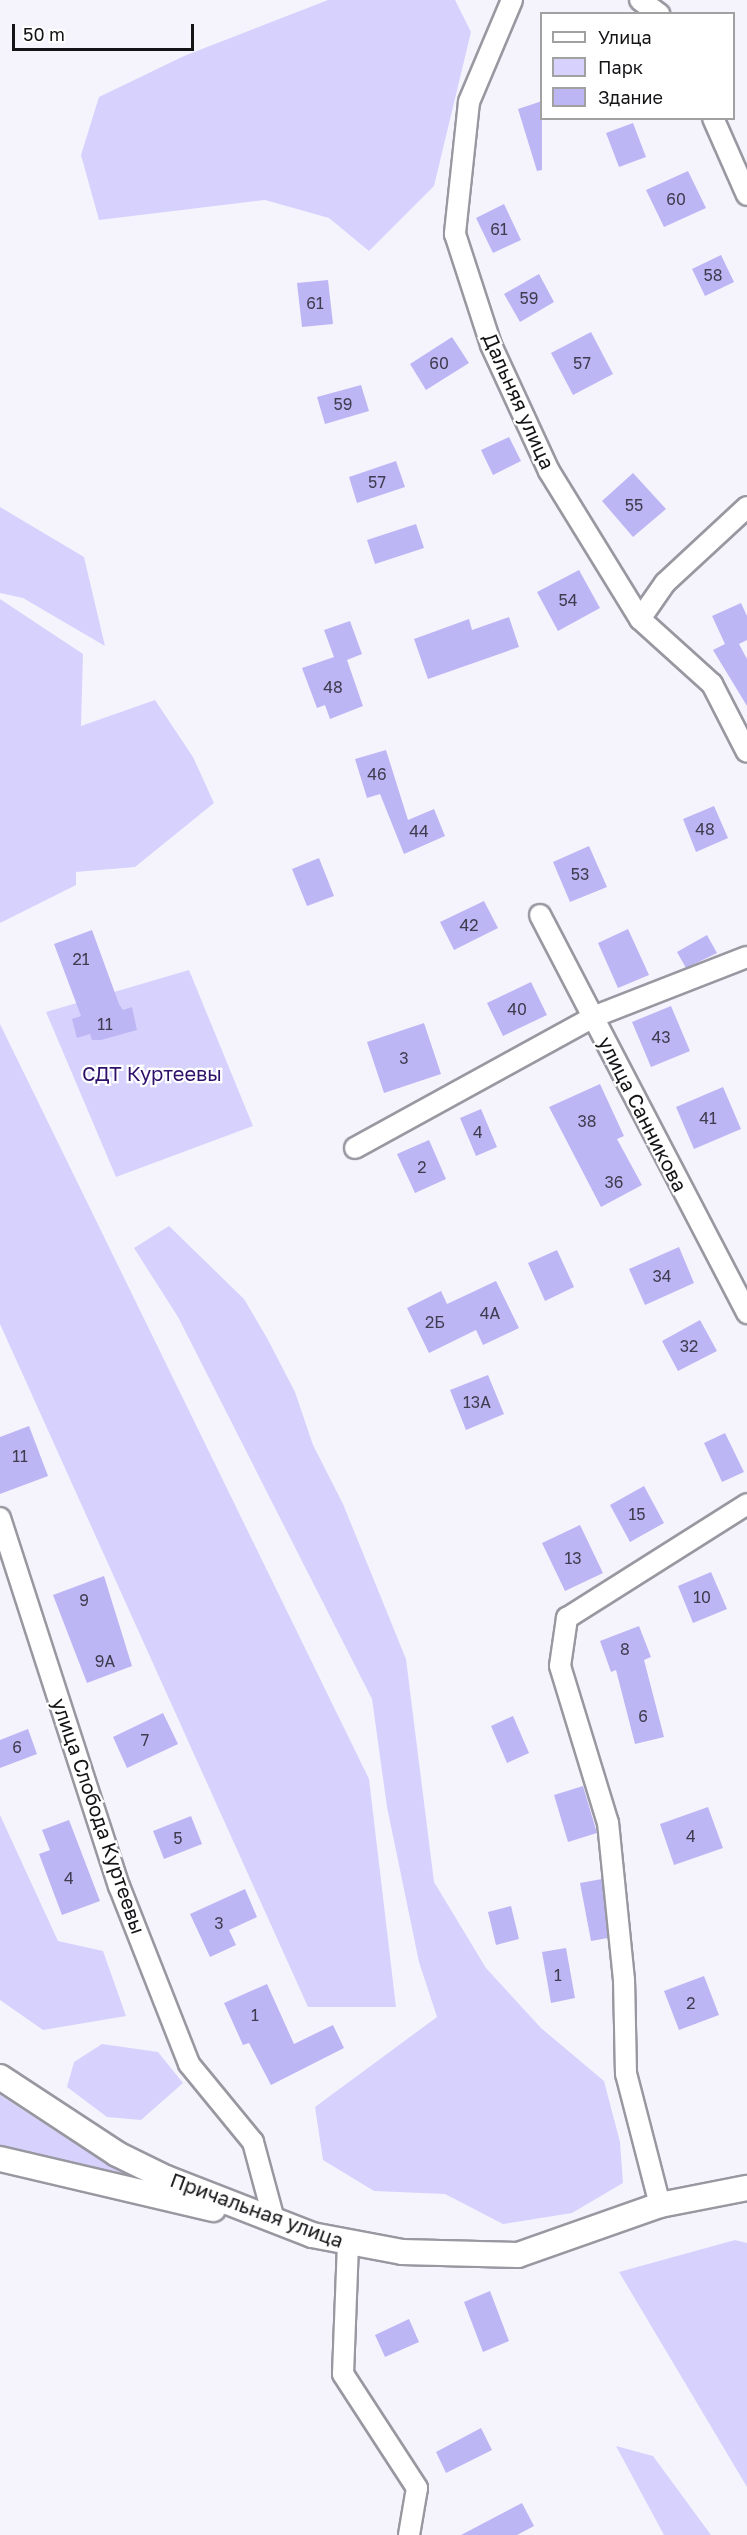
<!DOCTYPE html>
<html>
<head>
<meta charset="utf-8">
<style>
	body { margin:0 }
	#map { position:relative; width:747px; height:2535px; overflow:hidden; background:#f5f4fd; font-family:"Golos Text",sans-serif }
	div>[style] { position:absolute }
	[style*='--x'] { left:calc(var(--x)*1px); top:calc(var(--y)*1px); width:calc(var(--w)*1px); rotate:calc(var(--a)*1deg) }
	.green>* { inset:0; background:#d6d2fd }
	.building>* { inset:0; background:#bdb6f5 }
	.roads { filter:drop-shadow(2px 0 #9998a1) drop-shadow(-2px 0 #9998a1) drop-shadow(0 2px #9998a1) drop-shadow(0 -2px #9998a1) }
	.minor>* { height:20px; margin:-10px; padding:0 10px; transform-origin:10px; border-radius:10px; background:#fff }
	.tertiary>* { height:24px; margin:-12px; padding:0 12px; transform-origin:12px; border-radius:12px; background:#fff }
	span { translate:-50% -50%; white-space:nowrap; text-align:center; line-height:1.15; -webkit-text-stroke:4.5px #fff; paint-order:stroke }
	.number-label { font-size:16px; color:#3e3c4e }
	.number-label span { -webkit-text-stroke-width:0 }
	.street-label { font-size:20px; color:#141417 }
	.park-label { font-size:20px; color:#2e116a }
	.legend { position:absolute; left:540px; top:12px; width:195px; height:108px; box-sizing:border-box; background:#fff; border:2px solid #a1a1a2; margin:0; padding:8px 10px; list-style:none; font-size:18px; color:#141417 }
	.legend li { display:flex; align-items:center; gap:12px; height:30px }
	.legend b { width:30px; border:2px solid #a1a1a2 }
	.scale { position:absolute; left:12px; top:24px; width:182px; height:27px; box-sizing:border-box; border:3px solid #141417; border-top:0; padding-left:8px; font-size:18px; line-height:21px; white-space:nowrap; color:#141417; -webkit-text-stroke:4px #fff; paint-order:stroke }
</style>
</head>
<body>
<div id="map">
	<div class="green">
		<i style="clip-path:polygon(328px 0,455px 0,471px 32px,434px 186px,369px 251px,329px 218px,265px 200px,99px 220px,81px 155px,99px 97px,184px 56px)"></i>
		<i style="clip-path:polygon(0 507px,84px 557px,105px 646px,23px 598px,0 593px)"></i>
		<i style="clip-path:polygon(0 599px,83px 654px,81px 726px,155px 700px,193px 757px,214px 803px,135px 867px,76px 872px,76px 885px,0 923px)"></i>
		<i style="clip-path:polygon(189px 970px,253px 1126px,116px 1177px,46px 1012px)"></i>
		<i style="clip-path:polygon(0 1024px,369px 1779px,396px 2007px,308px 2007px,0 1324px)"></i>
		<i style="clip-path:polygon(169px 1226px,244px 1299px,267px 1338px,295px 1392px,313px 1445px,343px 1504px,406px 1659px,434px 1882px,486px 1968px,541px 2028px,604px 2081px,620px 2142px,623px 2183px,572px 2213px,503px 2224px,445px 2194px,374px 2191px,323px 2160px,315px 2107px,437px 2017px,419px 1962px,387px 1807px,372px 1699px,178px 1317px,134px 1248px)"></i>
		<i style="clip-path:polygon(0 1815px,58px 1941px,103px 1951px,126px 2016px,43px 2030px,0 2000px)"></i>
		<i style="clip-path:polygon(102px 2044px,158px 2052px,183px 2083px,141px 2120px,107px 2117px,67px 2087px,74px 2062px)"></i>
		<i style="clip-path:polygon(0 2095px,83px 2149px,157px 2187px,0 2149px)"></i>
		<i style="clip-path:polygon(735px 2240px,747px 2243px,747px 2487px,619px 2272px)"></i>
		<i style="clip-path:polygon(616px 2446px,653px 2456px,711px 2535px,664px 2535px)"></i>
	</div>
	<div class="building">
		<i style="clip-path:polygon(542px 101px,542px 170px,537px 171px,518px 109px)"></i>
		<i style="clip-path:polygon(633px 123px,646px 157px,619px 167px,606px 133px)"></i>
		<i style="clip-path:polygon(688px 171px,706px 208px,664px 227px,646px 190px)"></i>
		<i style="clip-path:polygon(504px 204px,521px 240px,493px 253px,476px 218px)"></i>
		<i style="clip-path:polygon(721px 255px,734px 282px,705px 296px,692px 269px)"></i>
		<i style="clip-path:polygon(539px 274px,554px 302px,520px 322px,504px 294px)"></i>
		<i style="clip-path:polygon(328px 280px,333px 324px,302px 327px,297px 283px)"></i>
		<i style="clip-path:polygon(591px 332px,613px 374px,573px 395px,551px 353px)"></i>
		<i style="clip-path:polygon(452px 337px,469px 363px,426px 390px,410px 364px)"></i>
		<i style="clip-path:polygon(361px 385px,369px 411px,325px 424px,317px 397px)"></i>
		<i style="clip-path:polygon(509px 437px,521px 461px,493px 475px,481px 450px)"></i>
		<i style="clip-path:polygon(396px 461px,405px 487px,357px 503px,349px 477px)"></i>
		<i style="clip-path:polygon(633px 473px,666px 509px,633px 537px,602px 501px)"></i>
		<i style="clip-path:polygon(416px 524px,424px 548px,375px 564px,367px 540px)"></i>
		<i style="clip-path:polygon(579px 570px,600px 608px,558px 631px,537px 592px)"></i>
		<i style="clip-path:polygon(741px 603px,747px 616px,747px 640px,739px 644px,747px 659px,747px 706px,713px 650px,725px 644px,712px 616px)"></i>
		<i style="clip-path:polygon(509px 617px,519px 647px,428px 679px,414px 639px,469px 619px,472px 630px)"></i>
		<i style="clip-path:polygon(350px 621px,362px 654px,347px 660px,363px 706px,330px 719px,325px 705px,317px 708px,302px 668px,334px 657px,324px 630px)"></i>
		<i style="clip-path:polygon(386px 750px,408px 820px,434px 809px,445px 836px,404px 854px,380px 794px,367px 798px,355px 759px)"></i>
		<i style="clip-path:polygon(714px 806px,728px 838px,696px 852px,683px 819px)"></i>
		<i style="clip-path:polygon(589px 846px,607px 887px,570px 902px,553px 862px)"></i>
		<i style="clip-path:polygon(319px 858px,334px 896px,307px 906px,292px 869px)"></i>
		<i style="clip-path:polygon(484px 901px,498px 928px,454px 950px,440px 922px)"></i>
		<i style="clip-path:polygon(628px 929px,649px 975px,618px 988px,598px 943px)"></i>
		<i style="clip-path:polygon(92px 930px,119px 1004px,123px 1010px,132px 1007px,137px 1030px,101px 1040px,92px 1040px,90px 1034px,77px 1038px,72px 1019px,81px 1016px,54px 944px)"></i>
		<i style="clip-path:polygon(707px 935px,717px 953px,686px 968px,677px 952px)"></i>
		<i style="clip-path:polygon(531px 982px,547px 1015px,503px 1036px,487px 1003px)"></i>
		<i style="clip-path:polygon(671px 1006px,690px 1051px,651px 1067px,632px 1022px)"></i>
		<i style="clip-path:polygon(424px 1023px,441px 1074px,384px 1093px,367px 1042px)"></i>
		<i style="clip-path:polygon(600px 1084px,624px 1136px,617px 1139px,642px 1185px,601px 1207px,549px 1107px)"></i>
		<i style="clip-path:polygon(723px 1087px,741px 1129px,694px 1149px,676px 1107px)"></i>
		<i style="clip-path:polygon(481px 1109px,497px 1147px,476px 1156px,460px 1118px)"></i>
		<i style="clip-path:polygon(429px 1140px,446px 1179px,415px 1193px,397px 1154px)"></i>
		<i style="clip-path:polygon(679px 1247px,694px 1283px,645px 1305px,629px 1269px)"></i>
		<i style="clip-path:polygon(557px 1250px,574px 1287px,545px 1301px,528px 1263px)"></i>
		<i style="clip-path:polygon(496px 1281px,519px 1328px,483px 1345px,476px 1330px,429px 1353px,407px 1308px,441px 1291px,447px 1304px)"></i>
		<i style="clip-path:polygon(700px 1320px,717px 1351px,678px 1371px,662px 1341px)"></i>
		<i style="clip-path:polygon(488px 1375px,504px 1414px,466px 1430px,450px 1390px)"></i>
		<i style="clip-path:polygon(29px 1426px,48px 1476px,0 1494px,0 1437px)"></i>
		<i style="clip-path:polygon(725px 1433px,744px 1472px,722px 1482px,704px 1443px)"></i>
		<i style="clip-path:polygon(644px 1486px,664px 1523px,630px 1542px,610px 1505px)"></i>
		<i style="clip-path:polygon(580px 1525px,603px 1573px,565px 1591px,542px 1543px)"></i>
		<i style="clip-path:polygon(711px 1572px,727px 1609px,693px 1623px,678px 1586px)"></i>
		<i style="clip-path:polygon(104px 1576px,132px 1666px,87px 1683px,53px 1595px)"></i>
		<i style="clip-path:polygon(639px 1626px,651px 1657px,644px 1660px,664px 1737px,635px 1744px,616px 1670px,611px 1672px,600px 1641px)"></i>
		<i style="clip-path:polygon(163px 1713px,178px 1744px,127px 1768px,113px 1737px)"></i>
		<i style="clip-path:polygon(513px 1716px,529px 1753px,507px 1763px,491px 1726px)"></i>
		<i style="clip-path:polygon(28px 1729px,37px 1754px,0 1768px,0 1740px)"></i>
		<i style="clip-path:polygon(583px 1786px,597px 1833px,568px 1842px,554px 1795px)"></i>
		<i style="clip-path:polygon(708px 1807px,723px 1848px,674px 1865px,660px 1824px)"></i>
		<i style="clip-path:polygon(191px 1816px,202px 1844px,164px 1859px,153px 1831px)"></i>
		<i style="clip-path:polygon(69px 1820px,100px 1901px,62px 1915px,39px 1854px,50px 1850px,42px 1830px)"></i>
		<i style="clip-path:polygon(602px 1879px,608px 1938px,591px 1941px,580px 1883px)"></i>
		<i style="clip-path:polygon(245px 1889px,257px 1917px,229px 1930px,236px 1945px,210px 1957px,190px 1914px)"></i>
		<i style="clip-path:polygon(511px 1906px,519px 1939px,496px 1945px,488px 1912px)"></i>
		<i style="clip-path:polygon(566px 1948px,575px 1998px,551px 2003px,542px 1952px)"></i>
		<i style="clip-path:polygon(704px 1976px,719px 2015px,679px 2030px,664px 1991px)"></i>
		<i style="clip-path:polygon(267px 1984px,294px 2044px,333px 2025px,344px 2048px,271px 2085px,249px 2043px,243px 2045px,224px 2003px)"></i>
		<i style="clip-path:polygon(490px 2291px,509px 2341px,483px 2352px,464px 2302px)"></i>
		<i style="clip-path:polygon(409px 2319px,419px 2342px,385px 2357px,375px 2335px)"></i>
		<i style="clip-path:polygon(481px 2428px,492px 2450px,446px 2473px,436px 2452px)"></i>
		<i style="clip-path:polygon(522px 2503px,534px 2526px,517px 2535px,461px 2535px)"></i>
	</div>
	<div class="roads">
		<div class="minor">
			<i style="--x:512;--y:0;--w:111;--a:112.9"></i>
			<i style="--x:469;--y:102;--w:133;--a:96.1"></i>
			<i style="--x:455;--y:234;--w:117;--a:72"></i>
			<i style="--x:491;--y:345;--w:139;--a:65.3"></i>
			<i style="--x:549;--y:471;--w:174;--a:58.4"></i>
			<i style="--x:640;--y:619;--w:97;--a:42.1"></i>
			<i style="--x:712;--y:684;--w:76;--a:62.8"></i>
			<i style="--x:640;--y:0;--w:24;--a:36"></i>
			<i style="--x:713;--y:118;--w:84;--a:66.2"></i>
			<i style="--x:640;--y:619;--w:44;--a:-55.2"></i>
			<i style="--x:665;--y:583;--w:112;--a:-42.8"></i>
			<i style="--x:540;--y:915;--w:449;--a:62.5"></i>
			<i style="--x:355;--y:1148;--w:272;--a:-28.8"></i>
			<i style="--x:593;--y:1017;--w:165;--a:-21.3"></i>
			<i style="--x:0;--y:1518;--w:387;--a:72.1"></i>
			<i style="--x:119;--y:1886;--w:191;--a:68.5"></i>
			<i style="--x:189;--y:2064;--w:101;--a:50.6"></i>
			<i style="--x:253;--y:2142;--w:81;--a:74.9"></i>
			<i style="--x:660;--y:2205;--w:135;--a:-104.5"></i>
			<i style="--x:626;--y:2074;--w:94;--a:-91.2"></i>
			<i style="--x:624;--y:1980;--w:158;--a:-95.8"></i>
			<i style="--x:608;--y:1823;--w:164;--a:-107"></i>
			<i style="--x:560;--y:1666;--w:49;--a:-81.7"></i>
			<i style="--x:567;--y:1618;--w:213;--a:-32.3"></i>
			<i style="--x:348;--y:2244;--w:130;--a:92.2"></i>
			<i style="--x:343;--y:2374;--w:136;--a:57"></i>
			<i style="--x:417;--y:2488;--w:48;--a:99.7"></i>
		</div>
		<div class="tertiary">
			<i style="--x:0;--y:2077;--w:140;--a:33.3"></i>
			<i style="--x:117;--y:2154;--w:55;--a:26.1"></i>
			<i style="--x:166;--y:2178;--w:157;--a:21.3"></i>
			<i style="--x:312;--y:2235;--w:92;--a:10.7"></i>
			<i style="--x:402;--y:2252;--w:116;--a:1.5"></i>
			<i style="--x:518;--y:2255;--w:151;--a:-19.4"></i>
			<i style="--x:660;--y:2205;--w:89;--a:-11.1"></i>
			<i style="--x:0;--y:2159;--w:219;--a:13.2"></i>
		</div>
	</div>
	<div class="number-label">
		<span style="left:676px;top:199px">60</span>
		<span style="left:499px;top:229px">61</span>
		<span style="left:713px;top:275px">58</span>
		<span style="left:529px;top:298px">59</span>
		<span style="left:315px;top:303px">61</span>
		<span style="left:439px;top:363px">60</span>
		<span style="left:582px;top:363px">57</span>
		<span style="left:343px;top:404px">59</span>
		<span style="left:377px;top:482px">57</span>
		<span style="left:634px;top:505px">55</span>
		<span style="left:568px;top:600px">54</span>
		<span style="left:333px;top:687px">48</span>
		<span style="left:377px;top:774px">46</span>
		<span style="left:705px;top:829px">48</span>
		<span style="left:419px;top:831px">44</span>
		<span style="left:580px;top:874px">53</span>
		<span style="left:469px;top:925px">42</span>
		<span style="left:81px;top:959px">21</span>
		<span style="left:517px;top:1009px">40</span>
		<span style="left:105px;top:1024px">11</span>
		<span style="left:661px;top:1037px">43</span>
		<span style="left:404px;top:1058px">3</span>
		<span style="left:708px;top:1118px">41</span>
		<span style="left:587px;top:1121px">38</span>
		<span style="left:478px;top:1132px">4</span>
		<span style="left:422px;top:1167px">2</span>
		<span style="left:614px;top:1182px">36</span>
		<span style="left:662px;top:1276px">34</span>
		<span style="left:490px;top:1313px">4А</span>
		<span style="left:435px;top:1322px">2Б</span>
		<span style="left:689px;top:1346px">32</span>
		<span style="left:477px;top:1402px">13А</span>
		<span style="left:20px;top:1456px">11</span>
		<span style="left:637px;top:1514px">15</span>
		<span style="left:573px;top:1558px">13</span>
		<span style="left:702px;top:1597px">10</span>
		<span style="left:84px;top:1600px">9</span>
		<span style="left:625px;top:1649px">8</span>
		<span style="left:105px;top:1661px">9А</span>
		<span style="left:643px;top:1716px">6</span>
		<span style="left:145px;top:1740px">7</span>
		<span style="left:17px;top:1747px">6</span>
		<span style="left:691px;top:1836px">4</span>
		<span style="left:178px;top:1838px">5</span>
		<span style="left:69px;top:1878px">4</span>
		<span style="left:219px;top:1923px">3</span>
		<span style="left:558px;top:1975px">1</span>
		<span style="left:691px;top:2003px">2</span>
		<span style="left:255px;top:2015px">1</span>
	</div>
	<div class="street-label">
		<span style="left:519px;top:401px;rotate:66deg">Дальняя улица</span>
		<span style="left:643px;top:1114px;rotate:63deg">улица Санникова</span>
		<span style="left:99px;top:1816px;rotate:71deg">улица Слобода Куртеевы</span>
		<span style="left:257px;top:2210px;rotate:20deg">Причальная улица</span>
	</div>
	<div class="park-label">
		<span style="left:152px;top:1073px">СДТ Куртеевы</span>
	</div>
	<ul class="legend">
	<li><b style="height:8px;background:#fff"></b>Улица</li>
	<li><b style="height:16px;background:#d6d2fd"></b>Парк</li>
	<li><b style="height:16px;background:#bdb6f5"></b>Здание</li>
	</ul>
	<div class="scale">50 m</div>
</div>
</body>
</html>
